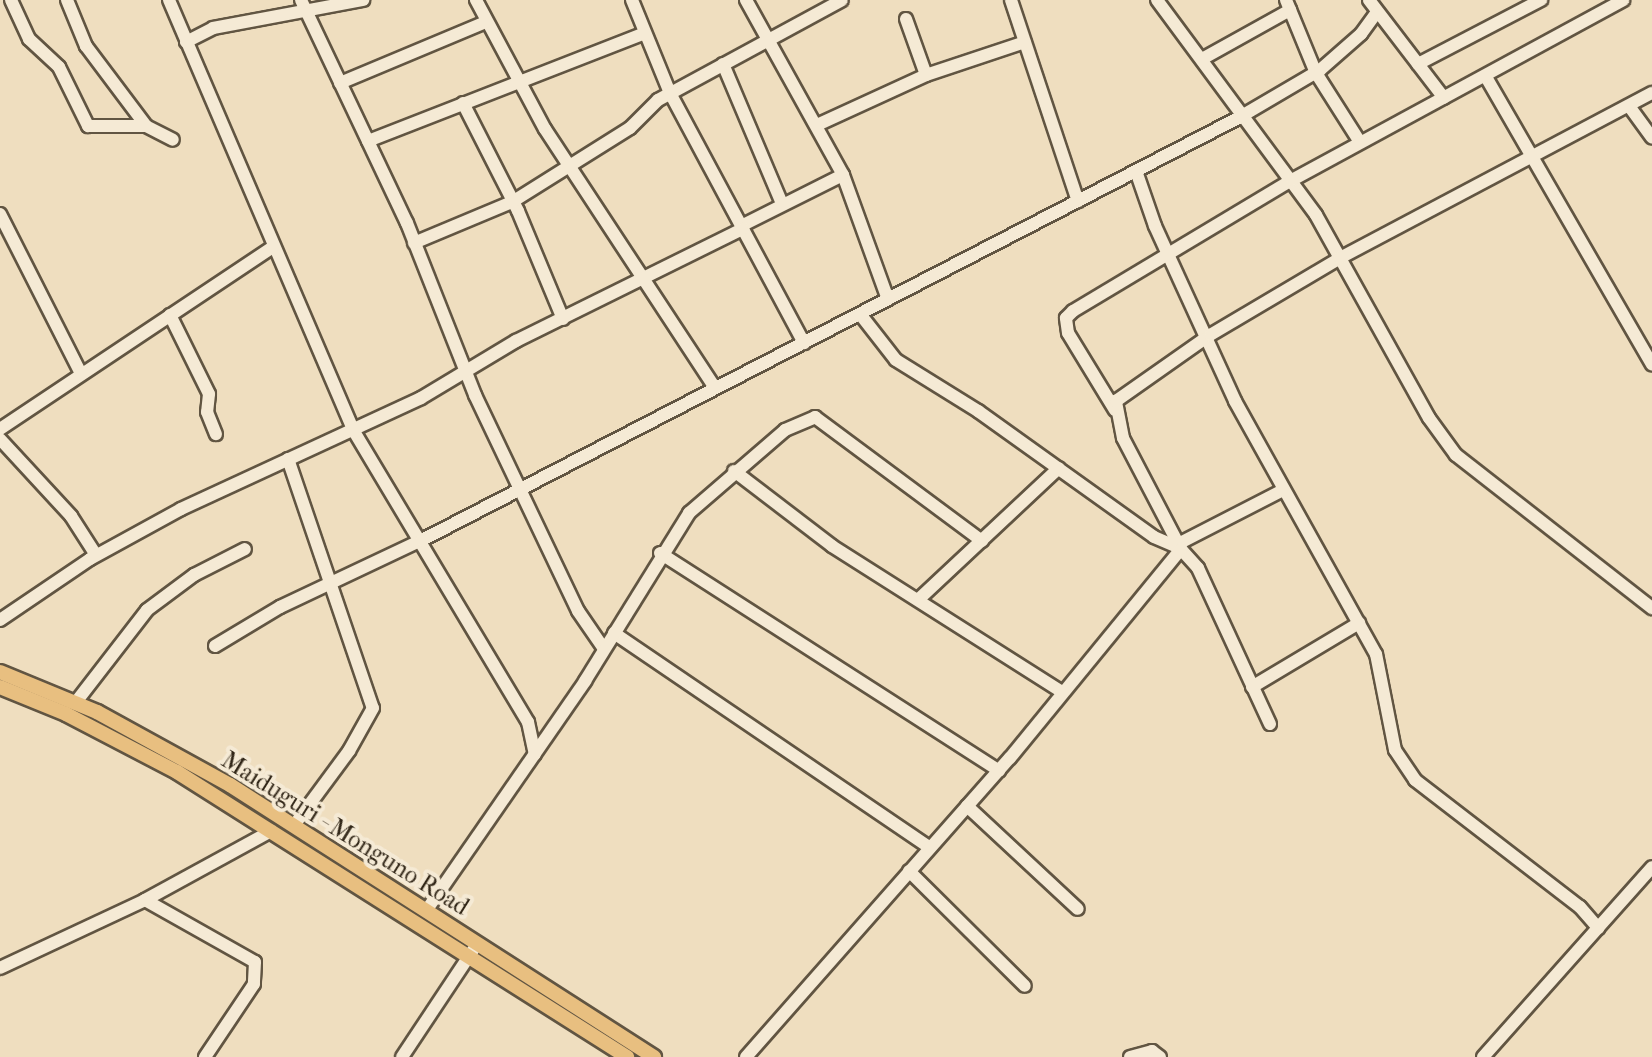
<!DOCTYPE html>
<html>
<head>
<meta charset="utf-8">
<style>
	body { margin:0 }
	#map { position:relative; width:1652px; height:1057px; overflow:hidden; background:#efdebf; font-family:"IM FELL French Canon",serif }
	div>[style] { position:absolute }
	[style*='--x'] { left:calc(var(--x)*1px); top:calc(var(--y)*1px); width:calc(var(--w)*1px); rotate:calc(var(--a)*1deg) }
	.roads { filter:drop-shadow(2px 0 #615542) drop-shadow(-2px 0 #615542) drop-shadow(0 2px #615542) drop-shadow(0 -2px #615542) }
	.minor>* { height:12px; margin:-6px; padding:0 6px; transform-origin:6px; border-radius:6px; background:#f5ead5 }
	.major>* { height:14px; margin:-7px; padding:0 7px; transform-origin:7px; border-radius:7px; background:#e8bf80 }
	span { translate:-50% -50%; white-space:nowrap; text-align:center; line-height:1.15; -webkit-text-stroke:8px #f5ead5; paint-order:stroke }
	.street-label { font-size:24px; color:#322718 }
</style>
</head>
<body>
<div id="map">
	<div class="roads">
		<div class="minor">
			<i style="--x:11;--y:0;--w:43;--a:65.2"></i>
			<i style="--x:29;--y:39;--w:41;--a:43"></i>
			<i style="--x:59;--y:67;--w:66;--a:63.8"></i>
			<i style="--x:88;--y:126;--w:58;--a:0"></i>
			<i style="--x:146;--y:126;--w:30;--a:27"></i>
			<i style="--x:67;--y:0;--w:50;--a:67.6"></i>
			<i style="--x:86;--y:46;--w:100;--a:53.1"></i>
			<i style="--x:169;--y:0;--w:465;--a:66.8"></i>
			<i style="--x:352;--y:428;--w:343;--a:59.1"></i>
			<i style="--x:528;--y:722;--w:33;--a:78"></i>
			<i style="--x:301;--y:0;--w:247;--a:64.6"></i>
			<i style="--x:407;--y:223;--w:185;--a:68.4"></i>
			<i style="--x:475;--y:395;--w:239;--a:64.5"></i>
			<i style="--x:578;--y:611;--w:46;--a:55.6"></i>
			<i style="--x:476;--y:0;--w:146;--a:61.9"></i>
			<i style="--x:545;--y:129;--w:310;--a:56.7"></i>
			<i style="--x:632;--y:0;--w:100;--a:67.8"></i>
			<i style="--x:670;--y:93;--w:284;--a:61.8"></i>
			<i style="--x:746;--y:0;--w:200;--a:61"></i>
			<i style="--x:843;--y:175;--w:132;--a:70.1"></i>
			<i style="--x:1011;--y:0;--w:212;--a:71.6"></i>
			<i style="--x:1157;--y:0;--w:267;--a:53.5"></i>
			<i style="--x:1316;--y:215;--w:232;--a:60.9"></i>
			<i style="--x:1429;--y:418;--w:46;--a:53.9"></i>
			<i style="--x:1456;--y:455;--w:249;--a:38"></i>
			<i style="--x:1286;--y:0;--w:79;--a:67.7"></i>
			<i style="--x:1316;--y:73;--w:82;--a:57.5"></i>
			<i style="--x:1369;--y:0;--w:123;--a:52.6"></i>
			<i style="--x:906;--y:19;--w:59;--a:70.3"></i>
			<i style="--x:186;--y:42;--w:30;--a:-27"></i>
			<i style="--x:213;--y:28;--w:153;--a:-10.6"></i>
			<i style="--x:1202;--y:59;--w:101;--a:-29.1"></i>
			<i style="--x:723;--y:64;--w:152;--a:67.1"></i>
			<i style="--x:1418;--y:64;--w:139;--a:-27.5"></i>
			<i style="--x:1486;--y:77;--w:332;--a:60"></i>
			<i style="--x:340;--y:83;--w:158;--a:-22.7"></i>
			<i style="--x:463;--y:103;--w:121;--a:63"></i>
			<i style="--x:518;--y:211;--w:117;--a:67.4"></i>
			<i style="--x:1629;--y:106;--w:39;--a:54"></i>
			<i style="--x:817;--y:125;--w:120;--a:-24.6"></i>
			<i style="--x:926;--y:75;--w:104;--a:-18.4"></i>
			<i style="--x:368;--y:141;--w:297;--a:-21.3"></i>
			<i style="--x:1136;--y:171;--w:58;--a:70.9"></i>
			<i style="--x:1155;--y:226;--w:192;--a:65.4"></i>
			<i style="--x:1235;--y:401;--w:290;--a:60.9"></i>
			<i style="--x:1376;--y:654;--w:98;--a:78.8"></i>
			<i style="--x:1395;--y:750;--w:36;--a:56"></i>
			<i style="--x:1415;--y:780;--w:208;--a:37.6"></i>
			<i style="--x:1580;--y:907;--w:28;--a:49"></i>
			<i style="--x:0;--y:214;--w:179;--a:63.1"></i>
			<i style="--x:741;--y:226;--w:114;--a:-26.6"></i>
			<i style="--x:414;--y:243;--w:106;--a:-22.7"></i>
			<i style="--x:512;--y:202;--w:139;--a:-32.1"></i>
			<i style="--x:630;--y:128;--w:40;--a:-45"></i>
			<i style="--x:658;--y:100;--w:209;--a:-28.5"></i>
			<i style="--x:860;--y:314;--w:58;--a:52"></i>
			<i style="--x:896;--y:360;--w:97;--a:31.9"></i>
			<i style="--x:978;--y:411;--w:216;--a:35.6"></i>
			<i style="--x:1154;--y:537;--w:28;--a:23"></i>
			<i style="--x:170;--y:315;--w:88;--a:63.7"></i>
			<i style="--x:209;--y:394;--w:18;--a:96"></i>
			<i style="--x:207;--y:412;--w:24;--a:68"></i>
			<i style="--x:1115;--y:410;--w:90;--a:-121.4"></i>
			<i style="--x:1068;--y:333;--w:15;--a:-98"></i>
			<i style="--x:1066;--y:318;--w:10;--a:-45"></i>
			<i style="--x:1073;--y:311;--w:255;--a:-30.9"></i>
			<i style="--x:1292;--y:180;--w:377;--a:-28.5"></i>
			<i style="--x:0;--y:429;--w:328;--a:-33.7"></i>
			<i style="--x:0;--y:439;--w:105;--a:47.3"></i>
			<i style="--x:71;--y:516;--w:46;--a:57.3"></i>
			<i style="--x:288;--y:459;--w:263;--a:71.2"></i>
			<i style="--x:373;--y:708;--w:49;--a:119.2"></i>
			<i style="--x:349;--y:751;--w:91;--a:126.5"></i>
			<i style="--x:734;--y:471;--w:123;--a:37.4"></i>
			<i style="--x:832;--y:546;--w:272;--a:32.4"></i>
			<i style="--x:1178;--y:544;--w:116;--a:-27.2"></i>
			<i style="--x:660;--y:553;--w:403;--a:32.7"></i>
			<i style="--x:920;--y:598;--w:190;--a:-43.1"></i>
			<i style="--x:0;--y:620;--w:109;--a:-34.1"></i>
			<i style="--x:90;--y:559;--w:104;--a:-28.8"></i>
			<i style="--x:181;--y:509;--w:264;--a:-24.8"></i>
			<i style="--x:421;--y:398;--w:111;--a:-31"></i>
			<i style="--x:516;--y:341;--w:253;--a:-26.3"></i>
			<i style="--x:614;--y:633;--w:382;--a:34.2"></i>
			<i style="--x:215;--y:646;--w:76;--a:-31"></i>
			<i style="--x:280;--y:607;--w:157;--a:-25.3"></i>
			<i style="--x:422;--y:540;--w:921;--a:-27.34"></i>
			<i style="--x:1240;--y:117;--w:93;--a:-30.4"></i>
			<i style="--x:1320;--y:70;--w:55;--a:-41.3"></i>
			<i style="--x:1361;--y:34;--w:26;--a:-54"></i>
			<i style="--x:1252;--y:687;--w:125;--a:-30.9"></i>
			<i style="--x:76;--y:702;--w:116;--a:-52.3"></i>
			<i style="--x:147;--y:610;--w:59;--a:-36.7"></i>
			<i style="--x:194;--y:575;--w:57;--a:-27"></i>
			<i style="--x:1270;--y:724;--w:172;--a:-114.8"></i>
			<i style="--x:1198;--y:568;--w:25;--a:-132"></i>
			<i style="--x:1181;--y:549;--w:125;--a:-117.6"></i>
			<i style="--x:1123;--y:438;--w:38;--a:-101"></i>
			<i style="--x:1116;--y:401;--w:115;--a:-35.1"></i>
			<i style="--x:1210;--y:335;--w:151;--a:-30.6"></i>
			<i style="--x:1340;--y:258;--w:353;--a:-27.9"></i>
			<i style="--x:967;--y:806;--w:151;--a:42.9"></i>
			<i style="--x:909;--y:871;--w:163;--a:44.8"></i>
			<i style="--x:145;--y:900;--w:126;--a:29.4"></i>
			<i style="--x:255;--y:962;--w:22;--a:93"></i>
			<i style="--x:254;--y:984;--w:88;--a:123.9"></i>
			<i style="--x:426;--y:911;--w:280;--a:-55.3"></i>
			<i style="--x:585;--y:681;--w:198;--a:-58.2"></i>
			<i style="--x:689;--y:513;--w:127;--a:-40.8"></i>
			<i style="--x:785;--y:430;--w:33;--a:-23"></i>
			<i style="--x:815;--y:417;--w:208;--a:36.6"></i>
			<i style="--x:0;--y:968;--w:160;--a:-25.1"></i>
			<i style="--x:145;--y:900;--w:144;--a:-28.7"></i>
			<i style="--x:402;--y:1057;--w:136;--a:-56.4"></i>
			<i style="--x:746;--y:1057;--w:399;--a:-48.6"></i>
			<i style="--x:1010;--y:758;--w:270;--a:-50.7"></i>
			<i style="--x:1130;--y:1057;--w:23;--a:-15"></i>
			<i style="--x:1152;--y:1051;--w:10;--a:37"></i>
			<i style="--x:1483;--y:1057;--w:254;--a:-48.3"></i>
		</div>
		<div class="major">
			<i style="--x:0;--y:672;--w:105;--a:22.4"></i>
			<i style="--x:97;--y:712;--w:152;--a:28.8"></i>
			<i style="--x:230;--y:785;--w:504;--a:32.68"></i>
			<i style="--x:0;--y:687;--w:71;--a:22.2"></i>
			<i style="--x:66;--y:714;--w:125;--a:27.6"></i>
			<i style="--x:177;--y:772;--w:533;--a:32.35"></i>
		</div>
	</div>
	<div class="street-label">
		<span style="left:345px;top:834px;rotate:32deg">Maiduguri - Monguno Road</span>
	</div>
</div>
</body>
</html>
